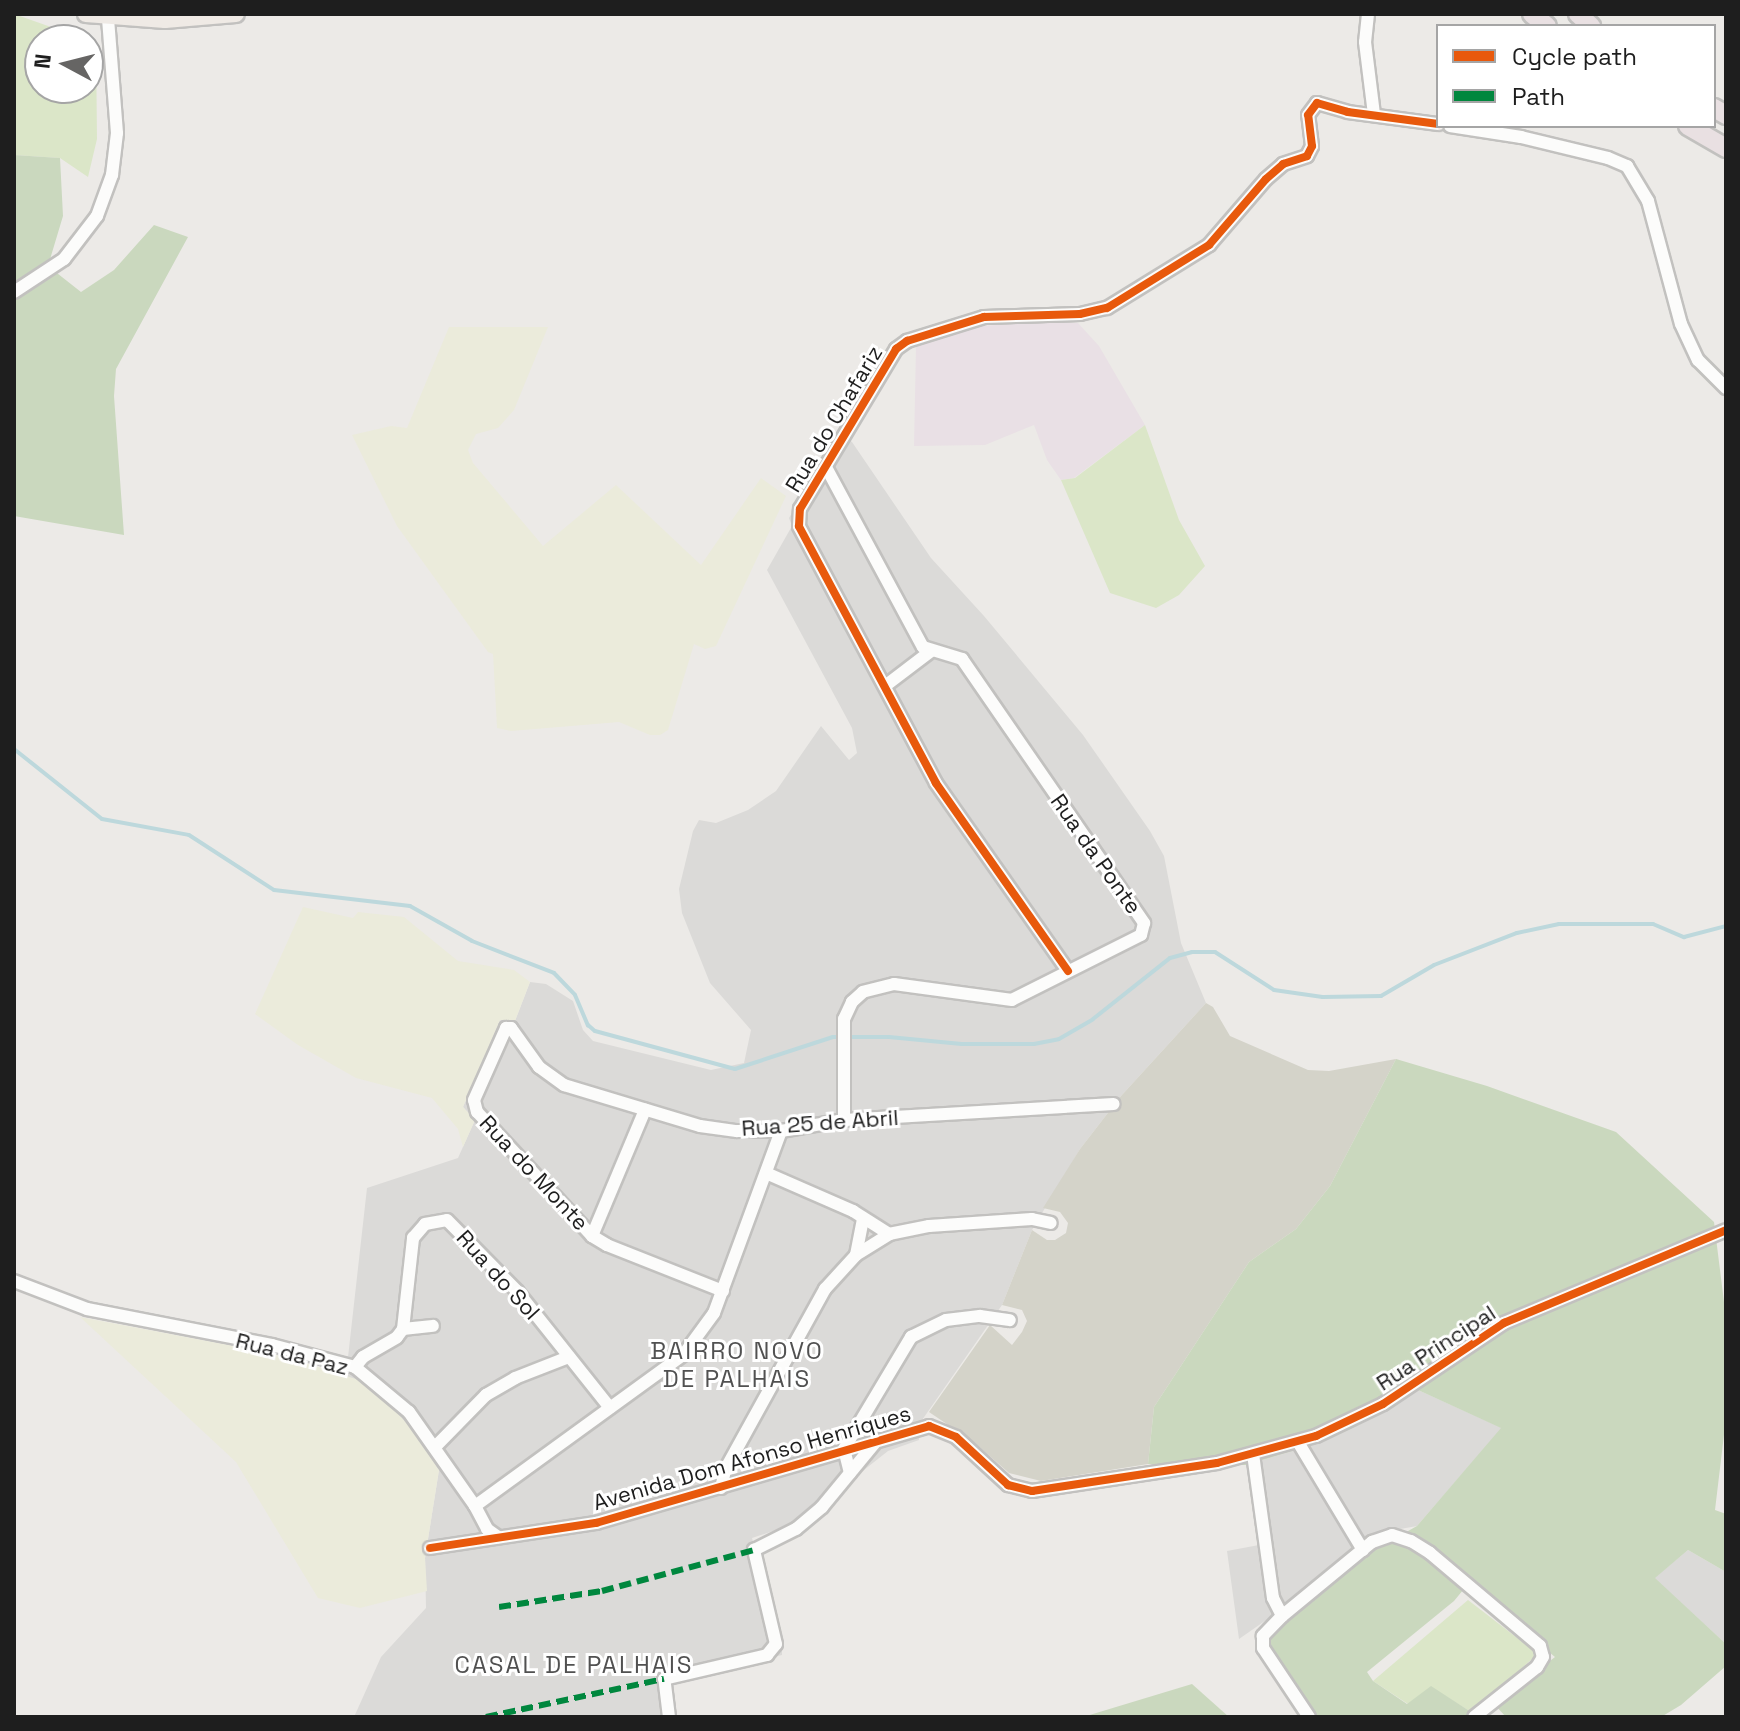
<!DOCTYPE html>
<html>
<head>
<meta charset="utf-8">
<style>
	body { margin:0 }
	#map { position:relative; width:1740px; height:1731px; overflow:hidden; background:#eceae7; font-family:"Space Grotesk",sans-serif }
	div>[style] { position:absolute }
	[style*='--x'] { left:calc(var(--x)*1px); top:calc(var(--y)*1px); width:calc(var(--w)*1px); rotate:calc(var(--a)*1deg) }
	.residential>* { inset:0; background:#dbdad8 }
	.industrial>* { inset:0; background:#e9e0e5 }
	.construction>* { inset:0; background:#d4d3c9 }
	.farmland>* { inset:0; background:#ebebdb }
	.grass>* { inset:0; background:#dbe6c8 }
	.forest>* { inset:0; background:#cad8be }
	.stream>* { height:4px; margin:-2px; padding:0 2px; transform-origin:2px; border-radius:2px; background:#bdd8dc }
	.roads { filter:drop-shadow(2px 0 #c2c1bf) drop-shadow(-2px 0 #c2c1bf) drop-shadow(0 2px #c2c1bf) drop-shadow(0 -2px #c2c1bf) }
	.minor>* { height:12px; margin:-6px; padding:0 6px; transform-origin:6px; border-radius:6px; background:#fcfcfb }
	.major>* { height:16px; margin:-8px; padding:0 8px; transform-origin:8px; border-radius:8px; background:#efeae5 }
	.highway>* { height:18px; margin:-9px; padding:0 9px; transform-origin:9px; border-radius:9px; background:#e9e0e2 }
	.quiet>* { height:6px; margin-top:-3px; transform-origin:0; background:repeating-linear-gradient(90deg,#00873e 0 12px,transparent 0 18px) }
	.cycleway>* { height:8px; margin:-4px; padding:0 4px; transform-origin:4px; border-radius:4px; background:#e8590c }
	span { translate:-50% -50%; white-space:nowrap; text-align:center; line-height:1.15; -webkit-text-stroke:6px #fff; paint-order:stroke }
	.street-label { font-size:22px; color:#1e1e1e }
	.neighbourhood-label { font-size:24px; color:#515151; letter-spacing:2px }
	.frame { position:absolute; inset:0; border:16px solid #1e1e1e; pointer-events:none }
	.legend { position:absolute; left:1436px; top:24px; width:280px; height:104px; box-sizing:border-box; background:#fff; border:2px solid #a5a5a5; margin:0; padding:10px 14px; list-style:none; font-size:24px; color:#1e1e1e }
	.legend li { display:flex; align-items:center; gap:16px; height:40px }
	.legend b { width:40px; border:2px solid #a5a5a5 }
	.north { position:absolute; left:24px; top:24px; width:80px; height:80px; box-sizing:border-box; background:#fff; border:2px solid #a5a5a5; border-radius:50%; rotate:277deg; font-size:22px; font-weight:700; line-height:32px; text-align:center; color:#1e1e1e }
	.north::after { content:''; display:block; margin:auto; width:28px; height:36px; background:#666564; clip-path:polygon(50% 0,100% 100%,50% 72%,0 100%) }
</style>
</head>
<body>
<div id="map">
	<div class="residential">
		<i style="clip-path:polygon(840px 433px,852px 442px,931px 558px,984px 616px,1083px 735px,1150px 831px,1164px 856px,1181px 943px,1206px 1003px,1121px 1096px,1080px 1149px,1032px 1230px,1002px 1305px,920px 1423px,919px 1440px,888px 1451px,797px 1523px,752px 1538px,782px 1643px,782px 1655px,673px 1681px,670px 1686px,675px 1717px,354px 1717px,381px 1657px,426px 1608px,425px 1558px,439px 1470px,346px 1375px,367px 1188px,458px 1158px,475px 1120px,463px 1107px,500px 1019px,515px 1021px,530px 982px,546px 984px,573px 1001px,583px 1030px,593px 1041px,711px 1070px,744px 1063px,751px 1030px,710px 983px,682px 913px,679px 889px,693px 831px,699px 820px,716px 823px,748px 810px,776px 791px,821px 726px,849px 760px,857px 753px,852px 728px,767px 570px,792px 526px,789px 518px)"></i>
		<i style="clip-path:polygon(1418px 1390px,1502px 1428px,1417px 1526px,1367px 1535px,1288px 1605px,1239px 1639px,1227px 1551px,1259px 1545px,1246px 1465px,1319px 1443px,1353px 1428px)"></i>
		<i style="clip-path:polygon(1688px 1550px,1726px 1572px,1726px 1644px,1654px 1578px)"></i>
	</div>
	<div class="industrial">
		<i style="clip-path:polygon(1047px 321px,1078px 323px,1099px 346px,1145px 425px,1074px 478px,1061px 480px,1047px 460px,1034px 425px,985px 445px,914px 446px,916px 346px,970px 327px)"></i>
	</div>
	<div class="construction">
		<i style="clip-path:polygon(1206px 1003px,1213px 1007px,1230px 1036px,1308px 1070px,1329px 1071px,1396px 1059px,1330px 1186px,1296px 1229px,1249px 1262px,1154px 1407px,1148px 1464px,1041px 1481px,1009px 1473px,975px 1443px,929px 1412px,990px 1325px,1012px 1345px,1022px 1332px,1027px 1321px,1022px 1310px,1002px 1305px,1032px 1230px,1047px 1240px,1055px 1240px,1066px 1233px,1068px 1223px,1060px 1212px,1043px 1208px,1080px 1149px,1121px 1096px)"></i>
	</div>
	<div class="farmland">
		<i style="clip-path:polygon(449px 327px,548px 327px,514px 410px,498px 428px,476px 434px,468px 450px,473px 463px,543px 546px,616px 485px,701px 565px,761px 478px,786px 496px,716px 646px,705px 649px,694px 644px,668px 730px,660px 735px,650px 735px,619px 722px,511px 731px,497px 728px,493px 654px,488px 652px,397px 526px,352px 435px,391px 426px,407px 428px)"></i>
		<i style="clip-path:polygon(303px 907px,353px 918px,358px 912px,404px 917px,458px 961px,514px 970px,530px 982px,515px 1021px,500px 1020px,463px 1107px,475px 1120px,463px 1147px,458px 1129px,432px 1098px,356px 1078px,298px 1045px,255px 1014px)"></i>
		<i style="clip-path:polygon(80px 1317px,281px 1355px,362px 1381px,381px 1395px,410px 1427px,439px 1470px,425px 1558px,427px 1591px,360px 1608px,318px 1598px,236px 1462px)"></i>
	</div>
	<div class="grass">
		<i style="clip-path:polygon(14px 14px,88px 40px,40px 40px,40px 88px,88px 88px,88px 40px,96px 44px,97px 139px,88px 177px,60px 158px,14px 155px)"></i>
		<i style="clip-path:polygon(1145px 425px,1179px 520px,1205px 566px,1179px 595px,1156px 608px,1110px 593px,1061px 480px,1075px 478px)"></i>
		<i style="clip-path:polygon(1468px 1600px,1538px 1654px,1471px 1712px,1431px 1687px,1408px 1704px,1373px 1681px)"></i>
	</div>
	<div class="forest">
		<i style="clip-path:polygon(14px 155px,60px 158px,63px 216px,48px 266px,81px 292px,114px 270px,154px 225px,188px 237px,116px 369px,114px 396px,124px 535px,14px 516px)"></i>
		<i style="clip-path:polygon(1396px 1059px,1487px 1086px,1616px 1132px,1714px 1222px,1726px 1318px,1726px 1418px,1715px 1510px,1726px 1514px,1726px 1572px,1688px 1550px,1655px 1578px,1726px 1644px,1726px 1666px,1681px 1705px,1661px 1717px,1506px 1717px,1494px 1704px,1555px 1657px,1468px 1584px,1454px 1601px,1367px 1672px,1373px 1681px,1407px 1704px,1431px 1686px,1471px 1712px,1465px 1717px,1307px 1717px,1266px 1648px,1271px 1631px,1362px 1557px,1417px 1526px,1501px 1428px,1418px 1390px,1353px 1428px,1319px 1443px,1246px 1465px,1148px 1464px,1154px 1407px,1249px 1262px,1296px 1229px,1330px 1186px)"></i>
		<i style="clip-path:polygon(1192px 1684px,1229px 1717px,1083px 1717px)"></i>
	</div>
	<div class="stream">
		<i style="--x:14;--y:749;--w:112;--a:38.5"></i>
		<i style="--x:102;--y:819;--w:88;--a:10.4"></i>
		<i style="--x:189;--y:835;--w:101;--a:32.9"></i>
		<i style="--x:274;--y:890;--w:137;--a:6.7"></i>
		<i style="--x:410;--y:906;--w:71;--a:29.4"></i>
		<i style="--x:472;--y:941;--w:88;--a:21.3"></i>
		<i style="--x:554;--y:973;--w:30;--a:46"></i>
		<i style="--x:575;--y:995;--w:33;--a:67"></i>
		<i style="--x:588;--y:1025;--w:9;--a:41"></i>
		<i style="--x:595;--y:1031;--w:145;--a:15.2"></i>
		<i style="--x:735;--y:1069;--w:103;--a:-18.1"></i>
		<i style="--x:833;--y:1037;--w:56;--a:0"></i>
		<i style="--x:889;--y:1037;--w:73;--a:5.5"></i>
		<i style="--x:962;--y:1044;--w:72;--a:0"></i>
		<i style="--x:1034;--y:1044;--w:25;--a:-11"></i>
		<i style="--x:1059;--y:1039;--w:39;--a:-30"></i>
		<i style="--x:1093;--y:1019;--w:98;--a:-38.4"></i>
		<i style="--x:1170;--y:958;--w:23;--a:-15"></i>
		<i style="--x:1192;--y:952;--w:23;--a:0"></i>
		<i style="--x:1215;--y:952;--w:70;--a:32.8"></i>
		<i style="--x:1274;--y:990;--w:49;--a:8.1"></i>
		<i style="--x:1323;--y:997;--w:58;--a:-1"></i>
		<i style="--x:1381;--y:996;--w:61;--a:-30.3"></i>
		<i style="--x:1434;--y:965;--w:89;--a:-21.1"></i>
		<i style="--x:1517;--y:933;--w:43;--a:-12.1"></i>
		<i style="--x:1559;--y:924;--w:94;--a:0"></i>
		<i style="--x:1653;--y:924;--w:34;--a:23"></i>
		<i style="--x:1684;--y:937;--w:43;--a:-14.7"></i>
	</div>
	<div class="roads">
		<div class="minor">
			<i style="--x:1368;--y:14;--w:28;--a:96"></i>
			<i style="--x:1365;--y:42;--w:73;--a:82.9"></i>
			<i style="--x:1450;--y:126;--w:72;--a:8.8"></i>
			<i style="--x:1521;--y:137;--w:89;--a:13.6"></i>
			<i style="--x:1608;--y:158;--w:21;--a:23"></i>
			<i style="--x:1627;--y:166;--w:41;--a:59"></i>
			<i style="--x:1648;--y:201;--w:127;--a:75"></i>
			<i style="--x:1681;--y:324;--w:40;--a:65"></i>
			<i style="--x:1698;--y:360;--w:40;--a:45"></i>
			<i style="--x:14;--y:292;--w:60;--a:-33.4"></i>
			<i style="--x:64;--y:259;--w:54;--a:-52.5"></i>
			<i style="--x:97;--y:216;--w:44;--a:-69.9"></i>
			<i style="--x:112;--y:175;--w:42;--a:-83.2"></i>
			<i style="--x:117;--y:133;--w:115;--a:-94.5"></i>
			<i style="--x:827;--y:469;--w:202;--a:61.7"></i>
			<i style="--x:923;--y:647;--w:41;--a:17.1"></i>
			<i style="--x:962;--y:659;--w:321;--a:55.4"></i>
			<i style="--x:1144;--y:923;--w:12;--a:104"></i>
			<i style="--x:1141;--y:935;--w:144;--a:153.3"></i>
			<i style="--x:1012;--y:1000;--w:119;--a:-172.3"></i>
			<i style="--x:894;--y:984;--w:32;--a:166"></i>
			<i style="--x:863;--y:992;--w:15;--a:138"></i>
			<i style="--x:852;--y:1002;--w:19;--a:115"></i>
			<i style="--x:844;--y:1019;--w:101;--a:90"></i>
			<i style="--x:885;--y:686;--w:58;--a:-37.3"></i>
			<i style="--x:1068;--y:971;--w:230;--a:-125.1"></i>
			<i style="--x:936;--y:783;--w:291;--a:-118.1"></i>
			<i style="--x:799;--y:526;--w:17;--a:-87"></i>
			<i style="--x:800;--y:509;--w:187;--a:-59"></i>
			<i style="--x:896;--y:349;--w:14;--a:-36"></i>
			<i style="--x:907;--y:341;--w:81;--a:-17.3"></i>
			<i style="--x:984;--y:317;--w:96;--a:-1.8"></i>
			<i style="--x:1080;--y:314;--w:28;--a:-13"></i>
			<i style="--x:1107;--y:308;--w:120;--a:-31.7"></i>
			<i style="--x:1209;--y:245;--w:87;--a:-49.2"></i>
			<i style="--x:1266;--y:179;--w:23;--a:-41"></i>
			<i style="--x:1283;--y:164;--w:25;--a:-18"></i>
			<i style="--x:1307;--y:156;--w:11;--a:-63"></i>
			<i style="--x:1312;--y:146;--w:31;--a:-97"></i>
			<i style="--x:1308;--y:115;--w:15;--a:-53"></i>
			<i style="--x:1317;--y:103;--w:32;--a:16"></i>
			<i style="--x:1348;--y:112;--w:91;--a:7.6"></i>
			<i style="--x:766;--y:1173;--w:95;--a:23.6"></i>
			<i style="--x:853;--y:1211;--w:43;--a:32.6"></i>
			<i style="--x:592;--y:1236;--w:137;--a:-67.2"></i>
			<i style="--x:856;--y:1255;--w:36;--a:-79"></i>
			<i style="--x:14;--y:1281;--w:78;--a:21"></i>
			<i style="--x:87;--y:1309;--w:188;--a:11"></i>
			<i style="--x:272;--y:1345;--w:86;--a:14.8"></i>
			<i style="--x:355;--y:1367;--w:70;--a:39.8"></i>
			<i style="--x:409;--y:1412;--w:115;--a:54.9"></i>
			<i style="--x:475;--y:1506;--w:26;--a:62"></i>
			<i style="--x:487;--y:1529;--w:14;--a:36"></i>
			<i style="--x:723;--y:1291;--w:125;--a:-158.4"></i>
			<i style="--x:607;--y:1245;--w:17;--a:-149"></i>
			<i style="--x:592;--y:1236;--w:169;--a:-132.8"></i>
			<i style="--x:477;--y:1112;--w:12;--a:-104"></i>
			<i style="--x:474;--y:1100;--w:79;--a:-66"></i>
			<i style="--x:506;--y:1028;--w:5;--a:0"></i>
			<i style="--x:511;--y:1028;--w:48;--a:54.3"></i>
			<i style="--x:539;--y:1067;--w:31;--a:36"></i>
			<i style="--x:564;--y:1085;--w:142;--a:16.8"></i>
			<i style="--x:700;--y:1126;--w:37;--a:8"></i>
			<i style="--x:737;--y:1131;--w:44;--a:0"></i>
			<i style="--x:781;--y:1131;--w:64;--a:-9.9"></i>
			<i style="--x:844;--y:1120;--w:270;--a:-3.4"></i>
			<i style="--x:403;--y:1329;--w:30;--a:-6"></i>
			<i style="--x:355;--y:1367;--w:13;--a:-51"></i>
			<i style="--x:363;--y:1357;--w:39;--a:-30"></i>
			<i style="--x:397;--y:1337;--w:10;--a:-53"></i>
			<i style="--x:403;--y:1329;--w:92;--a:-83.7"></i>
			<i style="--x:413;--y:1238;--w:18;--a:-49"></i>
			<i style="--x:425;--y:1224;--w:22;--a:-10"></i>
			<i style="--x:447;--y:1220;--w:100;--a:45.4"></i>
			<i style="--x:517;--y:1291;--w:149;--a:51.5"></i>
			<i style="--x:1298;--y:1442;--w:126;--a:59"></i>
			<i style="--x:435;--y:1447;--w:73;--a:-45.6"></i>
			<i style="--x:486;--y:1395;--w:34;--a:-30"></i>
			<i style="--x:515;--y:1378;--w:58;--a:-21.3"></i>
			<i style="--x:1253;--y:1454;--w:145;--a:82.1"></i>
			<i style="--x:1273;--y:1598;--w:20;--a:63"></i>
			<i style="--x:1282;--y:1616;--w:28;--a:134"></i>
			<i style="--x:1263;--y:1636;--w:12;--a:90"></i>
			<i style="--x:1263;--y:1648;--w:83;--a:56.3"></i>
			<i style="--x:850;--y:1473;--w:25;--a:-104"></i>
			<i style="--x:844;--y:1449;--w:131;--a:-59.1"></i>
			<i style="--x:911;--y:1337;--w:39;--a:-26"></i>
			<i style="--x:946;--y:1320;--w:34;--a:-7"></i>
			<i style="--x:980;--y:1316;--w:30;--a:8"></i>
			<i style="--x:721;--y:1488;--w:18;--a:-77"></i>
			<i style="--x:725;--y:1470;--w:207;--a:-61.1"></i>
			<i style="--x:825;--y:1289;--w:46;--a:-47.6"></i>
			<i style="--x:856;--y:1255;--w:39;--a:-32"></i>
			<i style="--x:889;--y:1234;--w:41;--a:-11.3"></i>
			<i style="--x:929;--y:1226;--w:103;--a:-3.9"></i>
			<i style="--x:1032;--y:1219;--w:19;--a:12"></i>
			<i style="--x:475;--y:1506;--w:258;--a:-36"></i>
			<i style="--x:684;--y:1354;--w:51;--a:-53.8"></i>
			<i style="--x:714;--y:1313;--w:194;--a:-69.8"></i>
			<i style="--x:430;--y:1548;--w:168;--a:-8.6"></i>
			<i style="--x:596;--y:1523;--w:347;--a:-16.2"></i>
			<i style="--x:929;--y:1426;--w:29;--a:22"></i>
			<i style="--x:956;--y:1437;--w:71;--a:42.7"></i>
			<i style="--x:1008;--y:1485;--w:25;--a:14"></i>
			<i style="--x:1032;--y:1491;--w:187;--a:-8.6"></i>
			<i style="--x:1217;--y:1463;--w:103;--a:-15.3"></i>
			<i style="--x:1316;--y:1436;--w:74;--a:-25.5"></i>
			<i style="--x:1383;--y:1404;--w:146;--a:-33.8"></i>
			<i style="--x:1504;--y:1323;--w:241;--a:-22.7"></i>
			<i style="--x:1282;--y:1616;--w:117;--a:-39.4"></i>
			<i style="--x:1372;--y:1542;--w:21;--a:-19"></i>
			<i style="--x:1392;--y:1535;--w:20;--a:18"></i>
			<i style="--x:1411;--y:1541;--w:22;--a:32"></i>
			<i style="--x:1430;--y:1553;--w:144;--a:40.2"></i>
			<i style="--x:1540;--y:1646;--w:11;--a:75"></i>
			<i style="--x:1543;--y:1657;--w:12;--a:121"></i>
			<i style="--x:1537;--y:1667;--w:80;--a:141.6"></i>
			<i style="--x:669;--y:1717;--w:38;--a:-97"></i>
			<i style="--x:664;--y:1679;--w:106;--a:-13.1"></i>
			<i style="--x:767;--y:1655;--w:14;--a:-51"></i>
			<i style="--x:776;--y:1644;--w:97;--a:-103.2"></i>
			<i style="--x:754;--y:1550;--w:47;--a:-26.6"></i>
			<i style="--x:796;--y:1529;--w:34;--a:-40"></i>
			<i style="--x:822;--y:1507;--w:82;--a:-50.5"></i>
		</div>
		<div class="major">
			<i style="--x:86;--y:14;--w:79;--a:4.3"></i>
			<i style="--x:165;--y:20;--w:71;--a:-4.8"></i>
		</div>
		<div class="highway">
			<i style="--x:1532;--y:14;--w:19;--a:39"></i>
			<i style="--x:1578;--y:14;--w:18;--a:43"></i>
			<i style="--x:1714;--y:108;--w:14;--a:30"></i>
			<i style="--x:1688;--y:126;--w:44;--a:30.1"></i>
		</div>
	</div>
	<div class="quiet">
		<i style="--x:499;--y:1607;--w:104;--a:-8.8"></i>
		<i style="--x:602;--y:1591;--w:157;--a:-15.1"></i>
		<i style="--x:486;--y:1717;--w:182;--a:-12.1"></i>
	</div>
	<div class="cycleway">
		<i style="--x:1068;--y:971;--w:230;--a:-125.1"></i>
		<i style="--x:936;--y:783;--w:291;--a:-118.1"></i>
		<i style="--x:799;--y:526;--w:17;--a:-87"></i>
		<i style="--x:800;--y:509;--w:187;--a:-59"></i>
		<i style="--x:896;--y:349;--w:14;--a:-36"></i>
		<i style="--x:907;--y:341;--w:81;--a:-17.3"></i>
		<i style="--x:984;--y:317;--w:96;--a:-1.8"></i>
		<i style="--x:1080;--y:314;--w:28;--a:-13"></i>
		<i style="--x:1107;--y:308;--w:120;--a:-31.7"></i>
		<i style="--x:1209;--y:245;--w:87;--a:-49.2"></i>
		<i style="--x:1266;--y:179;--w:23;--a:-41"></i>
		<i style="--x:1283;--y:164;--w:25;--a:-18"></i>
		<i style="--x:1307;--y:156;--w:11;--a:-63"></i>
		<i style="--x:1312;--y:146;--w:31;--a:-97"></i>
		<i style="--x:1308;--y:115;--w:15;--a:-53"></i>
		<i style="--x:1317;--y:103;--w:32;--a:16"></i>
		<i style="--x:1348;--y:112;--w:91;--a:7.6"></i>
		<i style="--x:430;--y:1548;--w:168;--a:-8.6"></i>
		<i style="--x:596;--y:1523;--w:347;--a:-16.2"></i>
		<i style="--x:929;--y:1426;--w:29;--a:22"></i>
		<i style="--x:956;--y:1437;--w:71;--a:42.7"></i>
		<i style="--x:1008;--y:1485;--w:25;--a:14"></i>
		<i style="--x:1032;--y:1491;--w:187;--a:-8.6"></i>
		<i style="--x:1217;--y:1463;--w:103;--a:-15.3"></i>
		<i style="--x:1316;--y:1436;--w:74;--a:-25.5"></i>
		<i style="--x:1383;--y:1404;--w:146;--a:-33.8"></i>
		<i style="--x:1504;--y:1323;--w:241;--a:-22.7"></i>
	</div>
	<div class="street-label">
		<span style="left:834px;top:419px;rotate:-59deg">Rua do Chafariz</span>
		<span style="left:1096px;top:854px;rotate:55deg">Rua da Ponte</span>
		<span style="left:820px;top:1123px;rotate:-4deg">Rua 25 de Abril</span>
		<span style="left:534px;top:1173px;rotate:47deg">Rua do Monte</span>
		<span style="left:498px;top:1275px;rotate:48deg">Rua do Sol</span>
		<span style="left:1436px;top:1348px;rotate:-33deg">Rua Principal</span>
		<span style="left:292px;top:1354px;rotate:14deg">Rua da Paz</span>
		<span style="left:752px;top:1458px;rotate:-16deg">Avenida Dom Afonso Henriques</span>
	</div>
	<div class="neighbourhood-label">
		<span style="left:737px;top:1365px">BAIRRO NOVO<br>DE PALHAIS</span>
		<span style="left:574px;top:1665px">CASAL DE PALHAIS</span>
	</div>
	<div class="frame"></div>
	<ul class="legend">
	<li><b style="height:10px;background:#e8590c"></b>Cycle path</li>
	<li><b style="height:10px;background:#00873e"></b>Path</li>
	</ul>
	<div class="north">N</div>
</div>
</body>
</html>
